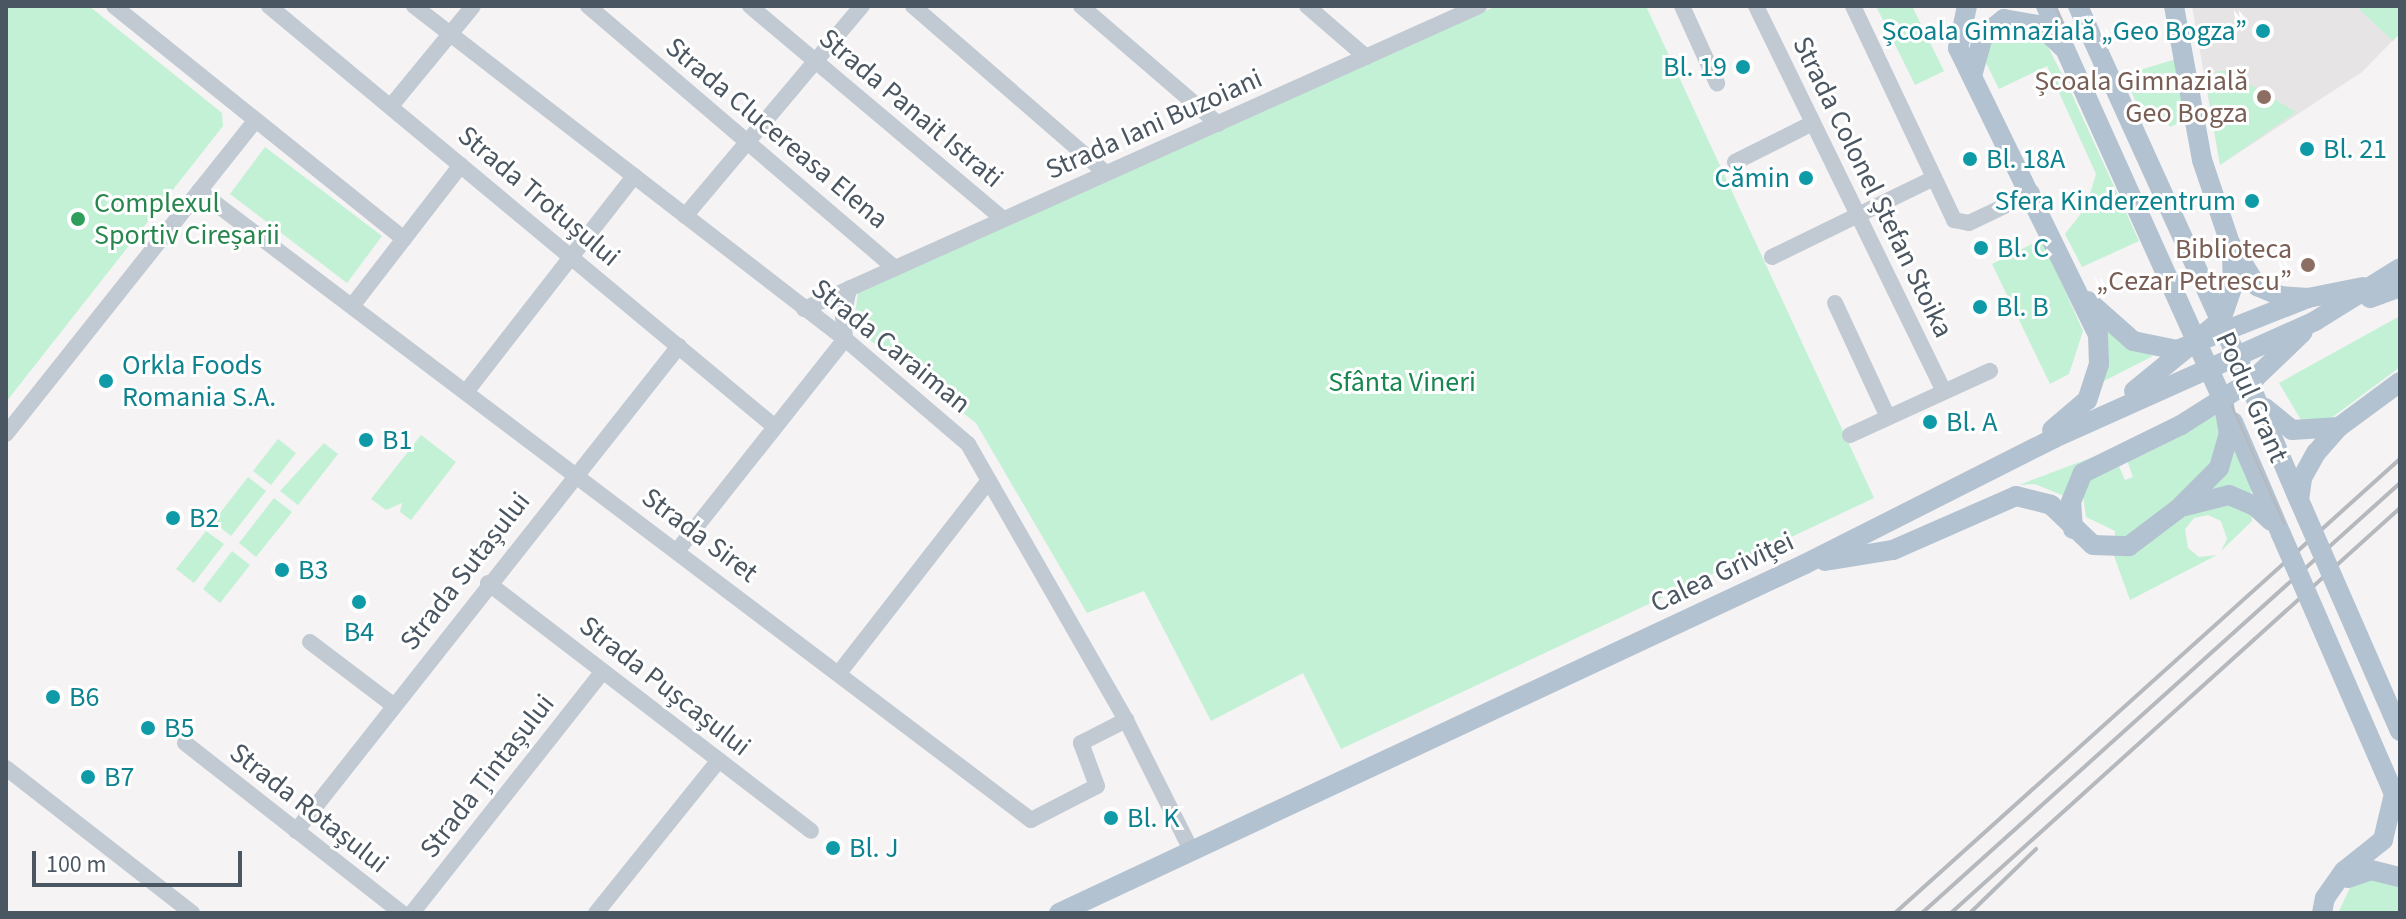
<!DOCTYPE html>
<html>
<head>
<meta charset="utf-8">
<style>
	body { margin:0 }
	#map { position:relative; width:2406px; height:919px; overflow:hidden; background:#f5f3f3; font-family:"Source Sans 3",sans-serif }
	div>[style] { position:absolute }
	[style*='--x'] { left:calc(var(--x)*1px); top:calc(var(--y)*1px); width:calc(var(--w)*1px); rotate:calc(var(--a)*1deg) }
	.education>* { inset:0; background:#e6e4e5 }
	.green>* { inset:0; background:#c3f1d5 }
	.minor>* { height:16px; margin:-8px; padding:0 8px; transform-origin:8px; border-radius:8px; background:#c1cad2 }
	.major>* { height:20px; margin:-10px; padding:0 10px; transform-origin:10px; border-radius:10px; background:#b3c2d1 }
	.tram>* { height:2px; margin:-1px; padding:0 1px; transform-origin:1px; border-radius:1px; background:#b5b8bd }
	.rail>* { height:4px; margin:-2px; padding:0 2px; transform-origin:2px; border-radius:2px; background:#b5b8bd }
	.major-bridge>* { height:20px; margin:-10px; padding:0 10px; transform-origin:10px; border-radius:10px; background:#b3c2d1 }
	.dots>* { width:22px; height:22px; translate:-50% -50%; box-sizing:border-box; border:4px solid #fff; border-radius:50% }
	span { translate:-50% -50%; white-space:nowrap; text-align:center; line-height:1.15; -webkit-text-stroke:6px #fff; paint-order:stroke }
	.culture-label { font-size:28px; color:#0d838f }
	.right { translate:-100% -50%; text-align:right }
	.left { translate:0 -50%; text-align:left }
	.education-label { font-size:28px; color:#785e54 }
	.street-label { font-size:28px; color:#4a5661 }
	.leisure-label { font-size:28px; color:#27864d }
	.park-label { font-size:28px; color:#17864f }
	.frame { position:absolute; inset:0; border:8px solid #4a5661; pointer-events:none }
	.scale { position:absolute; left:32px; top:851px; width:210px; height:36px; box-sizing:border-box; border:4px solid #4a5661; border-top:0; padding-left:10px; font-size:24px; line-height:28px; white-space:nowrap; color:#4a5661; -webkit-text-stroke:6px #fff; paint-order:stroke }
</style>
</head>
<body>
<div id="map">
	<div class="education">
		<i style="clip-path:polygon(2192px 6px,2400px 6px,2400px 33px,2362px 72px,2220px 165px)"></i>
	</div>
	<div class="green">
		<i style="clip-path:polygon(6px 6px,89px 6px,222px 113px,223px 126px,6px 402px)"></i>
		<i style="clip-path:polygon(1496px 6px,1646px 6px,1874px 498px,1341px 749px,1303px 673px,1211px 721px,1144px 591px,1087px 613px,976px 423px,853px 327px,858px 293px)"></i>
		<i style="clip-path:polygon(1876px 6px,1912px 6px,1944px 71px,1915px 85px)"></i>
		<i style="clip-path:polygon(2356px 6px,2400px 6px,2400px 33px,2393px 41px)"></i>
		<i style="clip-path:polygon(2025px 25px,2046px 43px,2069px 88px,2139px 241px,2082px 267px,2065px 234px,2086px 207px,2096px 174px,2047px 66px,1999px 89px,1985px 61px,1995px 30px)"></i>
		<i style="clip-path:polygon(2176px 59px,2185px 120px,2170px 127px,2164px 116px,2146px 125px,2124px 75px)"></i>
		<i style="clip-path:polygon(2218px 71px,2228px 71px,2296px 112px,2220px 165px,2206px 82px)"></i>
		<i style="clip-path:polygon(265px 147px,382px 236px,347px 283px,230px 194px)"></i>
		<i style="clip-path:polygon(2042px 239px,2083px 331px,2069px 374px,2050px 384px,1992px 264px)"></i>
		<i style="clip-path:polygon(2400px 316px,2400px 367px,2330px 419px,2304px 425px,2279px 383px)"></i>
		<i style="clip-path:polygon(2105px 329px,2131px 346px,2153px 356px,2102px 382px)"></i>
		<i style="clip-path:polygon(2218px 414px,2251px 486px,2252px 521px,2221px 551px,2227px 539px,2221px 521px,2208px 515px,2194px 518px,2185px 529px,2188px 548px,2199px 557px,2217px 555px,2130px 600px,2114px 556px,2115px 531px,2086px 517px,2082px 489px,2095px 472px,2118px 464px,2125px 480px,2133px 477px,2127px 460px)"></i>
		<i style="clip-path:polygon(421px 435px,456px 462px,411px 520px,400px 512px,402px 503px,386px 510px,371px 499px)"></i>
		<i style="clip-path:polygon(278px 439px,296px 453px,271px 485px,253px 471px)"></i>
		<i style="clip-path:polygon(324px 443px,338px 454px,298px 505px,280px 491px)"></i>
		<i style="clip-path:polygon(2093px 457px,2064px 496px,2035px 484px,2019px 485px)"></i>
		<i style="clip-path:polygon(248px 477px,266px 491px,231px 536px,213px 522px)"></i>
		<i style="clip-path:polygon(274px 498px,292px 512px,256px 557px,239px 543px)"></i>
		<i style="clip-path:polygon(206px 531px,224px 544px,194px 583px,176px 569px)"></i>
		<i style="clip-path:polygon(232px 551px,250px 565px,220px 603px,203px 589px)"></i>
		<i style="clip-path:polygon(2373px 878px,2400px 887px,2400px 913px,2338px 913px,2350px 888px)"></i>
	</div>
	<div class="minor">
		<i style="--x:114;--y:6;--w:372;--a:38.8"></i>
		<i style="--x:269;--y:6;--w:658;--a:39.76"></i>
		<i style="--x:414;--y:6;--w:545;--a:37.69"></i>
		<i style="--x:845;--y:339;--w:162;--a:40.5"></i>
		<i style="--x:968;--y:444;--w:318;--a:60.2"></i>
		<i style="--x:1126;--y:720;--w:145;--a:63.4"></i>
		<i style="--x:588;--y:6;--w:404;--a:40.5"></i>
		<i style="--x:750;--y:6;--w:331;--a:40.1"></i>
		<i style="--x:913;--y:6;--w:255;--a:40.9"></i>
		<i style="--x:1081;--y:6;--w:181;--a:40.7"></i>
		<i style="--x:1307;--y:6;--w:78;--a:40.8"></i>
		<i style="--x:1682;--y:6;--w:85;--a:65.6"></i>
		<i style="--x:1756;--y:6;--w:428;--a:64"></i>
		<i style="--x:1853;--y:6;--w:237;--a:64.7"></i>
		<i style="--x:1954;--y:220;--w:15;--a:11"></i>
		<i style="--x:1969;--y:223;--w:70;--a:-25.5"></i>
		<i style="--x:391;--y:106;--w:129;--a:-50.6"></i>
		<i style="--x:1735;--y:162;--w:85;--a:-26.6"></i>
		<i style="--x:199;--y:191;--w:1043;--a:37.09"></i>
		<i style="--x:1031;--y:820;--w:74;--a:-27.3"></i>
		<i style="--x:1097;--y:786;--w:46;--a:-110.4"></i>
		<i style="--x:1081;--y:743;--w:51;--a:-27.1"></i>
		<i style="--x:685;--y:216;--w:275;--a:-49.9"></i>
		<i style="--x:1772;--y:257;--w:180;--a:-26"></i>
		<i style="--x:1835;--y:303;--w:126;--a:65.1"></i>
		<i style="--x:352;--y:306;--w:178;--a:-52.3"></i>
		<i style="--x:804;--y:309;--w:740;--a:-24.17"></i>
		<i style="--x:845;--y:339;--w:22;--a:-95"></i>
		<i style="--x:843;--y:317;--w:29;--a:-78"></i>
		<i style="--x:466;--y:392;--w:274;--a:-52.1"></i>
		<i style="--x:6;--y:434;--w:400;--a:-51.5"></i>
		<i style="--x:1850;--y:435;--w:154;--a:-24.6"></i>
		<i style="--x:677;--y:551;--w:270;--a:-51.6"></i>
		<i style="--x:488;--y:583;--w:407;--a:37.5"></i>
		<i style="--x:310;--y:642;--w:104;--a:37.2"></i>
		<i style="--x:839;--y:673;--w:244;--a:-52.1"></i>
		<i style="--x:185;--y:743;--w:276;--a:38.1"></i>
		<i style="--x:6;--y:768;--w:236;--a:37.9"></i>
		<i style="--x:296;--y:831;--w:618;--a:-51.7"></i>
		<i style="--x:412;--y:913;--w:308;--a:-51.7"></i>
		<i style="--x:596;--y:913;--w:196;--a:-51.2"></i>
	</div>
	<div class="major">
		<i style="--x:1967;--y:6;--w:43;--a:102.1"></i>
		<i style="--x:1958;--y:48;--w:319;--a:64"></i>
		<i style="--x:2098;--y:335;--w:29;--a:88"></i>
		<i style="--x:2099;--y:364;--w:38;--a:108"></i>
		<i style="--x:2087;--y:400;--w:46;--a:139.4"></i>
		<i style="--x:2046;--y:6;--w:35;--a:66"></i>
		<i style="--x:2078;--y:6;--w:39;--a:66"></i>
		<i style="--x:2174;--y:6;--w:157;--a:79.7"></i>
		<i style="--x:2202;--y:160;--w:88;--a:71.4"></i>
		<i style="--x:2230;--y:243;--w:51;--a:57.9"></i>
		<i style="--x:2257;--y:286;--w:25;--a:23"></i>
		<i style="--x:2280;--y:296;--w:28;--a:4"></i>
		<i style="--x:1972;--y:76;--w:41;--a:-74.6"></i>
		<i style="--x:1983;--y:36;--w:27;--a:-39"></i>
		<i style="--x:2004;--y:19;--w:36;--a:10"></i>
		<i style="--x:2039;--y:25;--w:35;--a:43"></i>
		<i style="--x:2370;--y:298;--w:32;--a:-20"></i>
		<i style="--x:2088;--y:301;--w:60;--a:41.6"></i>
		<i style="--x:2133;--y:341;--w:45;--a:11.6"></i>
		<i style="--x:2177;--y:350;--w:141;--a:-21.7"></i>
		<i style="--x:2308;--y:298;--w:56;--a:-11.3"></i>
		<i style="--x:2134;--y:391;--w:112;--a:-39.2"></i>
		<i style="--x:2221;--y:320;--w:36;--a:-71"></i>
		<i style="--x:2233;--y:286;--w:31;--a:-92"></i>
		<i style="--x:2253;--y:392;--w:115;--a:67"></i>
		<i style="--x:2265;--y:408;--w:35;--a:39"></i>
		<i style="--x:2292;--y:430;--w:47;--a:-3.7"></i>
		<i style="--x:2233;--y:422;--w:122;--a:66.8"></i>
		<i style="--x:2299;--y:500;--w:22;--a:-82"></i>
		<i style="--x:2302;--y:478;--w:29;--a:-61"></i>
		<i style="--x:2316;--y:453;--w:35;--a:-49"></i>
		<i style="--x:2339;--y:427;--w:76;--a:-36.4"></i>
		<i style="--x:2185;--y:506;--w:45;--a:-14"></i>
		<i style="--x:2229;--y:495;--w:28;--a:23"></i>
		<i style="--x:2255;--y:506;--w:22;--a:43"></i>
		<i style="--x:2073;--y:529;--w:27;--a:-94"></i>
		<i style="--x:2071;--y:502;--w:31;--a:-68"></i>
		<i style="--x:2083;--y:473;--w:109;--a:-26.1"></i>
		<i style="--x:2181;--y:425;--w:88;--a:-32.4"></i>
		<i style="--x:2255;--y:378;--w:66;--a:-43.8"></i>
		<i style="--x:1825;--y:561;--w:69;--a:-9.2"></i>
		<i style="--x:1893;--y:550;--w:134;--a:-23.7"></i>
		<i style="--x:2016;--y:496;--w:36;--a:14"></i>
		<i style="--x:2051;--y:505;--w:58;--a:43.6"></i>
		<i style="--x:2093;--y:545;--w:36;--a:2"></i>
		<i style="--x:2129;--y:546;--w:61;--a:-37.1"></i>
		<i style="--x:2178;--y:509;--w:58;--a:-45"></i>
		<i style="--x:2219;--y:468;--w:35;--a:-74"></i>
		<i style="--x:2229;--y:434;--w:35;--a:-100"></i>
		<i style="--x:2348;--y:878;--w:24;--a:-19"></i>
		<i style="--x:2371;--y:870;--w:30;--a:14"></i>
		<i style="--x:1059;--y:913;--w:824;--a:-25.07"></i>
		<i style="--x:1805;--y:564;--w:279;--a:-26.8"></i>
		<i style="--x:2054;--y:438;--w:286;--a:-24.1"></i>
		<i style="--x:2315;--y:321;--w:100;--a:-31.9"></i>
		<i style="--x:2322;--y:913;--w:15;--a:-79"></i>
		<i style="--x:2325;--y:898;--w:33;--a:-55"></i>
		<i style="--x:2344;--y:871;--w:50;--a:-38.5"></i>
		<i style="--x:2383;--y:840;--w:47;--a:-76.6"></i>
	</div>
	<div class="tram">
		<i style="--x:2055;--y:6;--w:853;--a:66.14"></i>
	</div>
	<div class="rail">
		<i style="--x:1895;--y:913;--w:679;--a:-41.96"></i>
		<i style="--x:1922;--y:913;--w:643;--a:-41.97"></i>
		<i style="--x:1951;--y:913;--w:605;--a:-42.05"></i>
		<i style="--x:1970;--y:913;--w:92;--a:-44.1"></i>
	</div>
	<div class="major-bridge">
		<i style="--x:2094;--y:42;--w:384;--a:65.6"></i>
		<i style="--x:2065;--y:49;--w:385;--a:65.8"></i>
		<i style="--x:2299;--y:500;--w:252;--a:66.4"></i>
		<i style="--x:2281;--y:534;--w:283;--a:66.5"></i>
	</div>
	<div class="dots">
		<i style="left:2263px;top:31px;background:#0f9aa8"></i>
		<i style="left:1743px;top:67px;background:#0f9aa8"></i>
		<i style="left:2264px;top:97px;background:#8d6e63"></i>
		<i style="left:2307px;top:149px;background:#0f9aa8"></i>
		<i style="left:1970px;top:159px;background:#0f9aa8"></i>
		<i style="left:1806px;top:178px;background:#0f9aa8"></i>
		<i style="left:2252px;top:201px;background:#0f9aa8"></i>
		<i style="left:78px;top:219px;background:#2e9e5b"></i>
		<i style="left:1981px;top:248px;background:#0f9aa8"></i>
		<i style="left:2308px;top:265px;background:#8d6e63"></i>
		<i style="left:1980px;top:307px;background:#0f9aa8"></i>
		<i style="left:106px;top:381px;background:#0f9aa8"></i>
		<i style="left:1930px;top:422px;background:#0f9aa8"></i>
		<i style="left:366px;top:440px;background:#0f9aa8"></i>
		<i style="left:173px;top:518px;background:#0f9aa8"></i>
		<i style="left:282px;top:570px;background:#0f9aa8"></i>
		<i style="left:359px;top:602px;background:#0f9aa8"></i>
		<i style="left:53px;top:697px;background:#0f9aa8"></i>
		<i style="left:148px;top:728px;background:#0f9aa8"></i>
		<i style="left:88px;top:777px;background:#0f9aa8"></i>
		<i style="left:1111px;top:818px;background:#0f9aa8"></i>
		<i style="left:833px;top:848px;background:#0f9aa8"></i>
	</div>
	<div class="culture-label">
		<span class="right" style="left:2247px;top:31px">Școala Gimnazială „Geo Bogza”</span>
		<span class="right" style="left:1727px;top:67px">Bl. 19</span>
		<span class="left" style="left:2323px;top:149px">Bl. 21</span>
		<span class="left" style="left:1986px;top:159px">Bl. 18A</span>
		<span class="right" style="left:1790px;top:178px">Cămin</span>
		<span class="right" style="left:2236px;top:201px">Sfera Kinderzentrum</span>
		<span class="left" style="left:1997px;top:248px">Bl. C</span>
		<span class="left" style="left:1996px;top:307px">Bl. B</span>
		<span class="left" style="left:122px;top:381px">Orkla Foods<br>Romania S.A.</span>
		<span class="left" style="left:1946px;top:422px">Bl. A</span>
		<span class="left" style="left:382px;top:440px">B1</span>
		<span class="left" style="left:189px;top:518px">B2</span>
		<span class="left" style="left:298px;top:570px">B3</span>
		<span style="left:359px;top:632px">B4</span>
		<span class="left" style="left:69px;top:697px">B6</span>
		<span class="left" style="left:164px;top:728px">B5</span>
		<span class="left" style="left:104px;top:777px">B7</span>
		<span class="left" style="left:1127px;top:818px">Bl. K</span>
		<span class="left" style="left:849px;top:848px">Bl. J</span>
	</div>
	<div class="education-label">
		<span class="right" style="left:2248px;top:97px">Școala Gimnazială<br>Geo Bogza</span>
		<span class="right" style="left:2292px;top:265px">Biblioteca<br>„Cezar Petrescu”</span>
	</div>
	<div class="street-label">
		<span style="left:911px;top:108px;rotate:40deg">Strada Panait Istrati</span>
		<span style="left:1154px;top:124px;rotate:-24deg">Strada Iani Buzoiani</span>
		<span style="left:777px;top:133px;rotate:40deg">Strada Clucereasa Elena</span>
		<span style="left:1873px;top:187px;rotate:64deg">Strada Colonel Ștefan Stoika</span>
		<span style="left:539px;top:196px;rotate:40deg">Strada Trotușului</span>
		<span style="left:891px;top:346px;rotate:39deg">Strada Caraiman</span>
		<span style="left:2252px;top:397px;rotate:66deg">Podul Grant</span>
		<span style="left:700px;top:535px;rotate:37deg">Strada Siret</span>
		<span style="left:465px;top:571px;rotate:-52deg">Strada Sutașului</span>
		<span style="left:1722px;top:572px;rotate:-25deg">Calea Griviței</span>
		<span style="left:665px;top:686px;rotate:38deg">Strada Pușcașului</span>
		<span style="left:487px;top:776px;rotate:-52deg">Strada Țintașului</span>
		<span style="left:309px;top:808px;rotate:38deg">Strada Rotașului</span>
	</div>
	<div class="leisure-label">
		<span class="left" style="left:94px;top:219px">Complexul<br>Sportiv Cireșarii</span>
	</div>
	<div class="park-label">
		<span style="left:1402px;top:382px">Sfânta Vineri</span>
	</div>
	<div class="frame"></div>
	<div class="scale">100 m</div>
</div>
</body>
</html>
